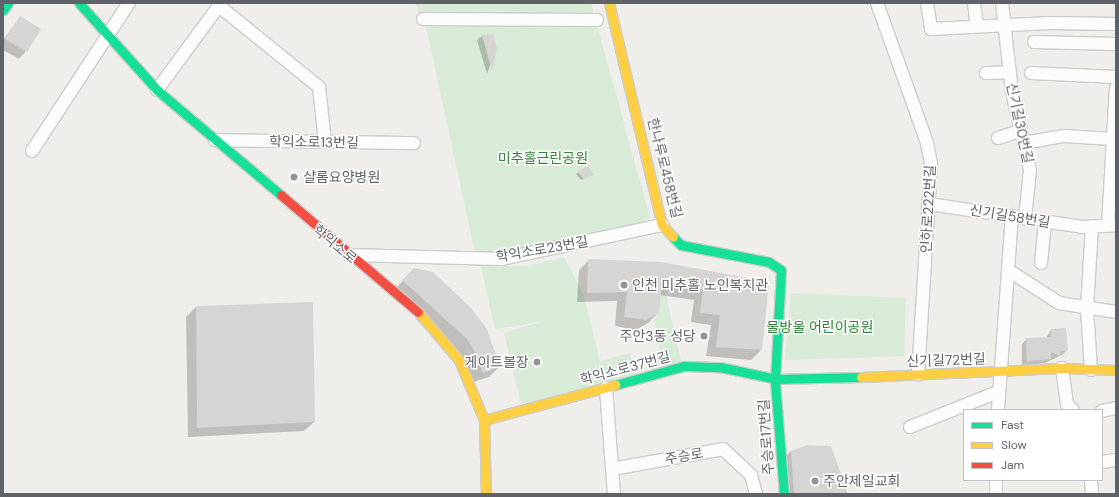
<!DOCTYPE html>
<html>
<head>
<meta charset="utf-8">
<style>
	body { margin:0 }
	#map { position:relative; width:1119px; height:497px; overflow:hidden; background:#efeeea; font-family:"DM Sans","Noto Sans KR",sans-serif }
	div>[style] { position:absolute }
	[style*='--x'] { left:calc(var(--x)*1px); top:calc(var(--y)*1px); width:calc(var(--w)*1px); rotate:calc(var(--a)*1deg) }
	.green>* { inset:0; background:#d8ebd6 }
	.shadow>* { inset:0; background:#0003 }
	.building>* { inset:0; background:#d6d5d3 }
	.roads { filter:drop-shadow(1px 0 #cbcccc) drop-shadow(-1px 0 #cbcccc) drop-shadow(0 1px #cbcccc) drop-shadow(0 -1px #cbcccc) }
	.street>* { height:12px; margin:-6px; padding:0 6px; transform-origin:6px; border-radius:6px; background:#fdfcfc }
	.fast>* { height:9px; margin:-4.5px; padding:0 4.5px; transform-origin:4.5px; border-radius:4.5px; background:#16e098 }
	.slow>* { height:9px; margin:-4.5px; padding:0 4.5px; transform-origin:4.5px; border-radius:4.5px; background:#ffcf43 }
	.jam>* { height:9px; margin:-4.5px; padding:0 4.5px; transform-origin:4.5px; border-radius:4.5px; background:#f24e42 }
	.dots>* { width:11px; height:11px; translate:-50% -50%; box-sizing:border-box; border:2px solid #fff; border-radius:50% }
	span { translate:-50% -50%; white-space:nowrap; text-align:center; line-height:1.15; -webkit-text-stroke:3px #fff; paint-order:stroke }
	.street-label { font-size:14px; color:#5f6368 }
	.park-label { font-size:14px; color:#348238 }
	.poi-label { font-size:14px; color:#5f6368 }
	.left { translate:0 -50%; text-align:left }
	.right { translate:-100% -50%; text-align:right }
	.frame { position:absolute; inset:0; border:4px solid #5f6368; pointer-events:none }
	.legend { position:absolute; left:963px; top:409px; width:140px; height:72px; box-sizing:border-box; background:#fff; border:1px solid #bfc1c3; margin:0; padding:5px 7px; list-style:none; font-size:12px; color:#5f6368 }
	.legend li { display:flex; align-items:center; gap:8px; height:20px }
	.legend b { width:20px; border:1px solid #bfc1c3 }
</style>
</head>
<body>
<div id="map">
	<div class="green">
		<i style="clip-path:polygon(415px 3px,591px 3px,650px 218px,624px 232px,506px 253px,475px 253px,426px 27px)"></i>
		<i style="clip-path:polygon(564px 257px,584px 296px,600px 361px,630px 353px,637px 379px,521px 404px,504px 333px,544px 321px,495px 329px,481px 266px,528px 266px)"></i>
		<i style="clip-path:polygon(662px 279px,682px 365px,651px 375px,648px 355px,660px 353px,654px 319px,659px 313px)"></i>
		<i style="clip-path:polygon(791px 293px,906px 298px,904px 356px,785px 360px)"></i>
	</div>
	<div class="shadow">
		<i style="clip-path:polygon(20px 18px,26px 51px,19px 59px,3px 50px,3px 40px)"></i>
		<i style="clip-path:polygon(493px 35px,496px 49px,487px 74px,477px 40px,482px 36px)"></i>
		<i style="clip-path:polygon(588px 167px,592px 175px,581px 180px,576px 174px)"></i>
		<i style="clip-path:polygon(589px 260px,768px 283px,761px 350px,751px 360px,706px 356px,711px 325px,691px 322px,694px 300px,660px 295px,658px 313px,648px 323px,636px 330px,615px 326px,617px 301px,577px 302px,579px 270px)"></i>
		<i style="clip-path:polygon(414px 269px,499px 367px,489px 377px,473px 382px,393px 291px)"></i>
		<i style="clip-path:polygon(312px 303px,314px 422px,304px 431px,188px 437px,186px 317px,196px 307px)"></i>
		<i style="clip-path:polygon(1066px 329px,1067px 350px,1062px 355px,1045px 363px,1022px 366px,1022px 344px,1027px 339px,1046px 338px,1051px 330px)"></i>
		<i style="clip-path:polygon(830px 447px,847px 494px,784px 494px,781px 461px,791px 451px)"></i>
	</div>
	<div class="building">
		<i style="clip-path:polygon(20px 16px,41px 29px,27px 52px,5px 39px)"></i>
		<i style="clip-path:polygon(494px 34px,497px 49px,492px 71px,482px 35px)"></i>
		<i style="clip-path:polygon(588px 166px,594px 175px,583px 179px,578px 171px)"></i>
		<i style="clip-path:polygon(588px 259px,661px 262px,769px 282px,762px 350px,716px 347px,720px 315px,700px 313px,703px 290px,662px 285px,659px 313px,646px 320px,624px 317px,627px 292px,587px 293px)"></i>
		<i style="clip-path:polygon(414px 268px,433px 272px,470px 307px,487px 329px,500px 367px,483px 373px,477px 355px,467px 339px,402px 280px)"></i>
		<i style="clip-path:polygon(313px 302px,315px 422px,197px 428px,196px 306px)"></i>
		<i style="clip-path:polygon(1066px 328px,1068px 351px,1061px 351px,1060px 356px,1051px 352px,1051px 359px,1027px 361px,1026px 338px,1051px 337px,1051px 329px)"></i>
		<i style="clip-path:polygon(807px 445px,831px 446px,848px 494px,794px 494px,791px 451px)"></i>
	</div>
	<div class="roads">
		<div class="street">
			<i style="--x:877;--y:3;--w:149;--a:70.3"></i>
			<i style="--x:927;--y:143;--w:20;--a:79"></i>
			<i style="--x:931;--y:163;--w:212;--a:93.5"></i>
			<i style="--x:927;--y:3;--w:26;--a:81"></i>
			<i style="--x:931;--y:29;--w:119;--a:-2.9"></i>
			<i style="--x:1050;--y:23;--w:66;--a:0.9"></i>
			<i style="--x:974;--y:3;--w:23;--a:83"></i>
			<i style="--x:1002;--y:3;--w:90;--a:83.6"></i>
			<i style="--x:1012;--y:92;--w:80;--a:77"></i>
			<i style="--x:1030;--y:170;--w:49;--a:95.8"></i>
			<i style="--x:219;--y:6;--w:129;--a:39"></i>
			<i style="--x:319;--y:87;--w:55;--a:83.8"></i>
			<i style="--x:423;--y:19;--w:174;--a:0.3"></i>
			<i style="--x:1034;--y:42;--w:82;--a:1.4"></i>
			<i style="--x:986;--y:73;--w:24;--a:-2"></i>
			<i style="--x:1031;--y:73;--w:85;--a:2.7"></i>
			<i style="--x:157;--y:90;--w:108;--a:-53.7"></i>
			<i style="--x:998;--y:138;--w:23;--a:-18"></i>
			<i style="--x:215;--y:140;--w:199;--a:0.9"></i>
			<i style="--x:1023;--y:143;--w:42;--a:-9.7"></i>
			<i style="--x:1064;--y:136;--w:49;--a:3.5"></i>
			<i style="--x:32;--y:151;--w:177;--a:-56.8"></i>
			<i style="--x:929;--y:204;--w:155;--a:8.5"></i>
			<i style="--x:1082;--y:227;--w:34;--a:-3"></i>
			<i style="--x:1108;--y:225;--w:137;--a:-86.7"></i>
			<i style="--x:349;--y:255;--w:153;--a:1.5"></i>
			<i style="--x:502;--y:259;--w:164;--a:-12"></i>
			<i style="--x:1041;--y:263;--w:41;--a:-84.4"></i>
			<i style="--x:1008;--y:270;--w:61;--a:32.9"></i>
			<i style="--x:1059;--y:303;--w:58;--a:9"></i>
			<i style="--x:1062;--y:368;--w:36;--a:82"></i>
			<i style="--x:1067;--y:404;--w:8;--a:45"></i>
			<i style="--x:1091;--y:370;--w:62;--a:-93.7"></i>
			<i style="--x:1087;--y:308;--w:82;--a:-86.5"></i>
			<i style="--x:606;--y:388;--w:106;--a:85.7"></i>
			<i style="--x:998;--y:410;--w:194;--a:-85.9"></i>
			<i style="--x:1102;--y:411;--w:14;--a:-12"></i>
			<i style="--x:910;--y:427;--w:95;--a:-21.7"></i>
			<i style="--x:1102;--y:462;--w:14;--a:-8"></i>
			<i style="--x:612;--y:469;--w:113;--a:-10.2"></i>
			<i style="--x:723;--y:449;--w:38;--a:43"></i>
			<i style="--x:751;--y:475;--w:20;--a:75"></i>
			<i style="--x:1091;--y:480;--w:14;--a:86"></i>
			<i style="--x:996;--y:494;--w:14;--a:-90"></i>
		</div>
		<div class="fast">
			<i style="--x:79;--y:3;--w:117;--a:48.1"></i>
			<i style="--x:157;--y:90;--w:162;--a:40.3"></i>
			<i style="--x:3;--y:10;--w:9;--a:-54"></i>
			<i style="--x:673;--y:237;--w:11;--a:45"></i>
			<i style="--x:681;--y:245;--w:90;--a:10.9"></i>
			<i style="--x:769;--y:262;--w:14;--a:34"></i>
			<i style="--x:781;--y:270;--w:112;--a:93.1"></i>
			<i style="--x:775;--y:382;--w:112;--a:85.4"></i>
			<i style="--x:615;--y:385;--w:72;--a:-15.4"></i>
			<i style="--x:684;--y:366;--w:36;--a:2"></i>
			<i style="--x:720;--y:367;--w:57;--a:12.1"></i>
			<i style="--x:776;--y:379;--w:85;--a:-1.3"></i>
		</div>
		<div class="slow">
			<i style="--x:609;--y:3;--w:228;--a:76.6"></i>
			<i style="--x:662;--y:225;--w:16;--a:47"></i>
			<i style="--x:418;--y:312;--w:63;--a:49.5"></i>
			<i style="--x:459;--y:360;--w:65;--a:67.4"></i>
			<i style="--x:484;--y:420;--w:74;--a:88.5"></i>
			<i style="--x:861;--y:377;--w:201;--a:-2.6"></i>
			<i style="--x:1062;--y:368;--w:54;--a:2.1"></i>
			<i style="--x:484;--y:420;--w:136;--a:-15"></i>
		</div>
		<div class="jam">
			<i style="--x:281;--y:195;--w:180;--a:40.5"></i>
		</div>
	</div>
	<div class="dots">
		<i style="left:294px;top:177px;background:#919496"></i>
		<i style="left:624px;top:285px;background:#919496"></i>
		<i style="left:704px;top:336px;background:#919496"></i>
		<i style="left:537px;top:362px;background:#919496"></i>
		<i style="left:815px;top:481px;background:#919496"></i>
	</div>
	<div class="street-label">
		<span style="left:1020px;top:123px;rotate:78deg">신기길30번길</span>
		<span style="left:314px;top:142px;rotate:1deg">학익소로13번길</span>
		<span style="left:665px;top:168px;rotate:76deg">한나루로458번길</span>
		<span style="left:928px;top:209px;rotate:-87deg">인하로222번길</span>
		<span style="left:1010px;top:216px;rotate:9deg">신기길58번길</span>
		<span style="left:335px;top:244px;rotate:40deg">학익소로</span>
		<span style="left:542px;top:249px;rotate:-10deg">학익소로23번길</span>
		<span style="left:946px;top:360px;rotate:-2deg">신기길72번길</span>
		<span style="left:625px;top:368px;rotate:-15deg">학익소로37번길</span>
		<span style="left:766px;top:437px;rotate:-94deg">주승로17번길</span>
		<span style="left:684px;top:456px;rotate:-10deg">주승로</span>
	</div>
	<div class="park-label">
		<span style="left:543px;top:158px">미추홀근린공원</span>
		<span style="left:820px;top:327px">물방울 어린이공원</span>
	</div>
	<div class="poi-label">
		<span class="left" style="left:303px;top:177px">샬롬요양병원</span>
		<span class="left" style="left:632px;top:285px">인천 미추홀 노인복지관</span>
		<span class="right" style="left:696px;top:336px">주안3동 성당</span>
		<span class="right" style="left:529px;top:362px">게이트볼장</span>
		<span class="left" style="left:823px;top:481px">주안제일교회</span>
	</div>
	<div class="frame"></div>
	<ul class="legend">
	<li><b style="height:5px;background:#16e098"></b>Fast</li>
	<li><b style="height:5px;background:#ffcf43"></b>Slow</li>
	<li><b style="height:5px;background:#f24e42"></b>Jam</li>
	</ul>
</div>
</body>
</html>
